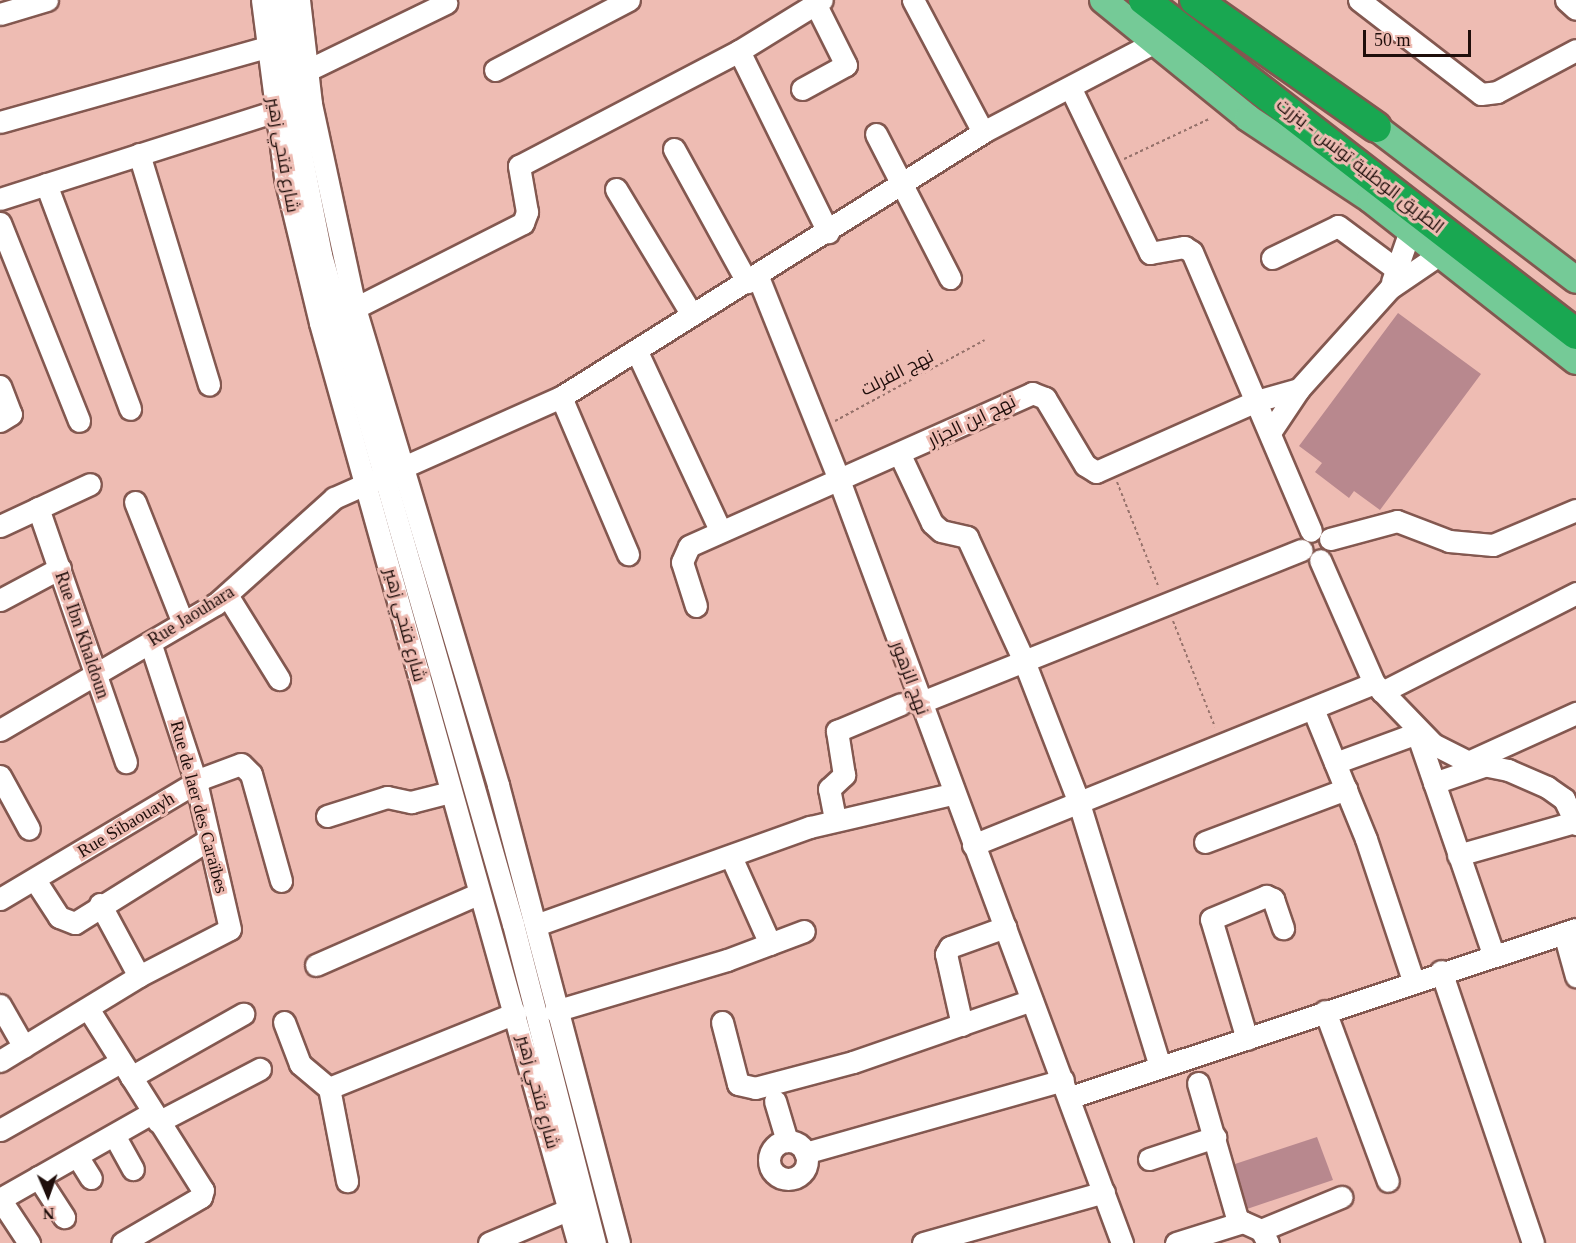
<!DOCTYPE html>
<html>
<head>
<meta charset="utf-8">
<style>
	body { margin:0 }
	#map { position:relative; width:1576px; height:1243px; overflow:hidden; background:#eebcb3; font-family:"Times New Roman",Cairo,serif }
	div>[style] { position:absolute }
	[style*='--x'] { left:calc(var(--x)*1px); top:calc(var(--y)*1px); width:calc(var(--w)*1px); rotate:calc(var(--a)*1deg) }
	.building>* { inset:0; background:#b8888e }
	.path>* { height:2px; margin-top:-1px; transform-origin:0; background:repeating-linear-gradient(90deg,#96726b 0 3px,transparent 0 6px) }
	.roads { filter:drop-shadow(2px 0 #835850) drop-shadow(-2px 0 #835850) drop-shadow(0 2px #835850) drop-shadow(0 -2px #835850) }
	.minor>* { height:21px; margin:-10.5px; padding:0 10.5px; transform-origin:10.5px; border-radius:10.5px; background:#fff }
	.minor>.ring { margin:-10.5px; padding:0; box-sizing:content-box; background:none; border:21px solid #fff; border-radius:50% }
	.major>* { height:26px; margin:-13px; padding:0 13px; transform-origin:13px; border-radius:13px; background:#75ca97 }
	.highway>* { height:30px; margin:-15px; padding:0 15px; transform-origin:15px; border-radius:15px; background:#19a751 }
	span { translate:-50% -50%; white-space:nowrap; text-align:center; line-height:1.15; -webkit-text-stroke:6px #eebcb3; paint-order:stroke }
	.street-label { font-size:18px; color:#1f0e0b }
	.north { position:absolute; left:18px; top:1165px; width:60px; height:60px; -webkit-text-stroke:4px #eebcb3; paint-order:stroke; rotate:178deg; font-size:16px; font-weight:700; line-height:24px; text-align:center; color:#1f0e0b }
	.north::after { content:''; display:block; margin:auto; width:21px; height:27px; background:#1f0e0b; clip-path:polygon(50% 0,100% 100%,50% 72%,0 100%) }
	.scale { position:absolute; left:1363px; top:30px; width:108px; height:27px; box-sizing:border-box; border:3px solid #1f0e0b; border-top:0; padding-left:8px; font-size:18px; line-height:21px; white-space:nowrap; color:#1f0e0b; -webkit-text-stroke:4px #eebcb3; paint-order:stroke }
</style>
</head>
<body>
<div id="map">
	<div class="building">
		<i style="clip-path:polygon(1398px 313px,1481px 374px,1380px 510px,1354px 491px,1349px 498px,1315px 472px,1322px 463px,1299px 446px)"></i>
		<i style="clip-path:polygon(1317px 1137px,1333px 1180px,1247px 1209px,1235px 1164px)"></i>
	</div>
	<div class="path">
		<i style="--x:1124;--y:159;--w:94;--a:-25.2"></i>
		<i style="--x:835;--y:421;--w:170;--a:-28.4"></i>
		<i style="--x:1117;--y:482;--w:114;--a:68.4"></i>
		<i style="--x:1173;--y:621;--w:114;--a:68.4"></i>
	</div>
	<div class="roads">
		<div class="minor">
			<i style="--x:262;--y:0;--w:179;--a:82.6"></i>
			<i style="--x:285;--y:178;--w:149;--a:76.4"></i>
			<i style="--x:320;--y:323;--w:955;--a:74.33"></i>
			<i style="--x:280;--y:0;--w:109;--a:83.7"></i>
			<i style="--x:292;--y:108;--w:150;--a:78.8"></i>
			<i style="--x:321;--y:255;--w:696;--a:73.99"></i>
			<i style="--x:513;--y:924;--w:329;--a:75.6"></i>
			<i style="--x:299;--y:0;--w:105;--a:83.4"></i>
			<i style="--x:311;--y:104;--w:209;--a:77.8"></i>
			<i style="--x:355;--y:308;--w:498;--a:73.3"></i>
			<i style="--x:498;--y:785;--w:474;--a:75.2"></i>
			<i style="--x:913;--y:0;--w:149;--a:62.1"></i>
			<i style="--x:1359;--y:0;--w:154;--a:37.6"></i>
			<i style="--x:1481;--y:94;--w:16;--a:-7"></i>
			<i style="--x:1497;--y:92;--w:89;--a:-28"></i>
			<i style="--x:1566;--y:0;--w:13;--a:42"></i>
			<i style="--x:0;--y:14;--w:49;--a:-16.6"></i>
			<i style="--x:739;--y:51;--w:202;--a:63.8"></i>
			<i style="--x:495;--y:70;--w:151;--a:-27.6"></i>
			<i style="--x:306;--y:71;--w:156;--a:-25.9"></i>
			<i style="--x:802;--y:89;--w:50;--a:-28.6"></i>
			<i style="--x:846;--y:65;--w:67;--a:-116.6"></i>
			<i style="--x:1071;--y:89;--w:182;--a:64.3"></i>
			<i style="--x:1150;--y:253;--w:35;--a:-10"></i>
			<i style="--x:1184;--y:247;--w:9;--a:32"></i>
			<i style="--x:1192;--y:252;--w:303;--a:66.9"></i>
			<i style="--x:0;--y:122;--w:274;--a:-15.7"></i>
			<i style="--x:876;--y:134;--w:162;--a:62.8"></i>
			<i style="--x:674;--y:149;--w:152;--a:61.2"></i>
			<i style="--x:139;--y:154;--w:241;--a:73.1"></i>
			<i style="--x:46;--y:184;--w:240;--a:69.5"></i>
			<i style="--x:616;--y:189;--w:147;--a:58.9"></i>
			<i style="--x:0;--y:199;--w:289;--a:-17.7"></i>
			<i style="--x:0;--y:223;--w:213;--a:68.2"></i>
			<i style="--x:1272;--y:258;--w:73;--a:-25.9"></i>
			<i style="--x:1338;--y:226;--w:72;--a:36.6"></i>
			<i style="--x:758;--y:277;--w:219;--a:68.2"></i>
			<i style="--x:839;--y:480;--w:814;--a:69.65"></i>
			<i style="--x:1392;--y:282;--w:54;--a:-70.6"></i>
			<i style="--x:355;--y:308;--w:188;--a:-26.8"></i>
			<i style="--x:523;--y:223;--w:12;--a:-70"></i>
			<i style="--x:527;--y:212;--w:47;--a:-99.9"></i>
			<i style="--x:519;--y:166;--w:248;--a:-27.6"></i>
			<i style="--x:739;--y:51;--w:97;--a:-31.6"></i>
			<i style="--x:638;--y:354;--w:192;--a:65"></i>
			<i style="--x:0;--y:386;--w:30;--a:69"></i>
			<i style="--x:11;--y:414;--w:13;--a:148"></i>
			<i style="--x:561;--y:397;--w:171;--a:66.9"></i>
			<i style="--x:1271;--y:431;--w:50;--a:-56.3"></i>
			<i style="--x:1299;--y:389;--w:136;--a:-48"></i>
			<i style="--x:1390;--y:288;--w:60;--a:-34.2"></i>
			<i style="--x:900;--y:455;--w:75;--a:64.8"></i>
			<i style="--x:932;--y:523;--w:12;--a:42"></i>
			<i style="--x:941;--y:531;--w:27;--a:13"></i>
			<i style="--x:967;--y:537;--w:136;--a:65.3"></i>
			<i style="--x:1024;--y:661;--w:149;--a:68.8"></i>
			<i style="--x:1078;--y:800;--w:279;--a:72.9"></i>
			<i style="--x:135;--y:502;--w:130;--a:68.4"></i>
			<i style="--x:38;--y:508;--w:269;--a:70.9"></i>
			<i style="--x:0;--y:526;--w:99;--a:-25"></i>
			<i style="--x:1330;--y:539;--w:69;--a:-15"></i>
			<i style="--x:1397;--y:521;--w:56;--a:21"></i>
			<i style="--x:1449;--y:541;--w:44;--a:5.2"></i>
			<i style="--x:1493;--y:545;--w:90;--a:-22.9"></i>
			<i style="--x:227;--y:595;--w:99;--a:58.2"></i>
			<i style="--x:0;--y:600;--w:68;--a:-28.1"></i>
			<i style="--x:696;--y:606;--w:46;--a:-107.7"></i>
			<i style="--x:682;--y:562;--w:17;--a:-66"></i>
			<i style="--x:689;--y:546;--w:376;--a:-24"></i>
			<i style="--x:1032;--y:393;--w:14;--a:21"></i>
			<i style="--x:1045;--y:398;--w:78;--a:59.2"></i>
			<i style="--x:1085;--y:465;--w:13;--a:32"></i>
			<i style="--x:1096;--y:472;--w:175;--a:-23.9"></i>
			<i style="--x:1256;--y:401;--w:45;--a:-15.6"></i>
			<i style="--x:1374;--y:683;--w:85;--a:46"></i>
			<i style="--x:1433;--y:744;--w:39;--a:27"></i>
			<i style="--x:1468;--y:762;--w:41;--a:11.3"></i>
			<i style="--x:1508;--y:770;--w:43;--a:23.6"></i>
			<i style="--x:1547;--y:787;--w:21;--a:35"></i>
			<i style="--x:1564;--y:799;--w:28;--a:64"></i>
			<i style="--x:1382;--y:692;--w:218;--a:-27"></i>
			<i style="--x:919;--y:703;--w:412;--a:-21.8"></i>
			<i style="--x:1313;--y:709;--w:140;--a:67.8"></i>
			<i style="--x:1366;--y:839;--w:149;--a:71.6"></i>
			<i style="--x:0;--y:730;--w:250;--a:-30.3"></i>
			<i style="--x:216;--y:604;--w:159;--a:-41.9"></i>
			<i style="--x:334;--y:498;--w:248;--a:-24"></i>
			<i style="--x:561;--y:397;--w:498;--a:-32.1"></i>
			<i style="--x:983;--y:132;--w:192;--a:-27.6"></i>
			<i style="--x:1468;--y:762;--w:119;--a:-24.4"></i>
			<i style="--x:1335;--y:763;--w:87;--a:-20.1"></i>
			<i style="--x:1417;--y:733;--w:234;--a:71"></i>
			<i style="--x:0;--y:776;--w:60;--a:61.3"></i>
			<i style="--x:1434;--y:783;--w:53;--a:-18.8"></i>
			<i style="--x:327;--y:816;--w:63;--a:-17.6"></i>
			<i style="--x:387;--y:797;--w:25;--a:12"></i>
			<i style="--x:411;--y:802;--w:40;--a:-14.4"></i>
			<i style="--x:835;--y:819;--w:31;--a:-101"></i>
			<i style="--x:829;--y:789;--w:21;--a:-43"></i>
			<i style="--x:844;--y:775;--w:45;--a:-99"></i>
			<i style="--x:837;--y:731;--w:69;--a:-22.9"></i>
			<i style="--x:1205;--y:842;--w:151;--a:-20.6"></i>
			<i style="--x:973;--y:845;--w:432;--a:-22"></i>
			<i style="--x:1374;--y:683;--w:134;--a:-113.7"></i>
			<i style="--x:1458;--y:855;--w:122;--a:-15.8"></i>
			<i style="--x:732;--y:859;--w:93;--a:65.9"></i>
			<i style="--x:35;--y:880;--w:44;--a:57"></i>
			<i style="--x:59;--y:917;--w:17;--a:21"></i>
			<i style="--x:75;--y:923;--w:157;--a:-32"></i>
			<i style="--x:0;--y:899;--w:236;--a:-30.8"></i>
			<i style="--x:203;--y:778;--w:40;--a:-20.2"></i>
			<i style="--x:241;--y:764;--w:14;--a:45"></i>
			<i style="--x:251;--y:774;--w:111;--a:74.3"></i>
			<i style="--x:100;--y:904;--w:82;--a:61.6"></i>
			<i style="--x:536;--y:925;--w:291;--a:-19.7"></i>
			<i style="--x:810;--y:827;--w:146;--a:-13.1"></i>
			<i style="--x:1564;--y:933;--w:45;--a:74.4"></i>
			<i style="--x:316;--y:965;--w:177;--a:-23.7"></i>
			<i style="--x:1441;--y:971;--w:287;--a:71.3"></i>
			<i style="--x:0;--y:1005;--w:48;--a:60.3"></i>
			<i style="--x:89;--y:1010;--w:213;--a:57.7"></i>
			<i style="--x:203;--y:1190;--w:7;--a:106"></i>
			<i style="--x:201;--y:1197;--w:91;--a:149.8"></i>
			<i style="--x:555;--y:1011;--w:179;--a:-16.5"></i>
			<i style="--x:727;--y:960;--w:82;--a:-20.6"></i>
			<i style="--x:1325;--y:1011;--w:181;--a:69.7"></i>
			<i style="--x:284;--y:1022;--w:45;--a:69.1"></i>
			<i style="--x:300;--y:1064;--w:38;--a:40"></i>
			<i style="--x:329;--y:1088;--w:95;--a:79"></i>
			<i style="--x:722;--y:1022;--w:64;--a:75.5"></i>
			<i style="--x:738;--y:1084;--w:17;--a:13"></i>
			<i style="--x:755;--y:1088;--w:101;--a:-14.9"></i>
			<i style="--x:853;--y:1062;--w:189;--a:-19.1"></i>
			<i style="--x:962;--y:1025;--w:73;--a:-102.7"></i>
			<i style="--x:946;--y:954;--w:8;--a:-60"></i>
			<i style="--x:950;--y:947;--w:59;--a:-20"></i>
			<i style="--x:1247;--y:1039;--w:125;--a:-106.7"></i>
			<i style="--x:1211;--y:919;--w:60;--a:-22.7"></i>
			<i style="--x:1266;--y:896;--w:8;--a:23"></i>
			<i style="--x:1273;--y:899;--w:31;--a:71"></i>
			<i style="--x:0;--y:1061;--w:163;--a:-31.4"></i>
			<i style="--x:139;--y:976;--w:102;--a:-27.3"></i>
			<i style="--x:230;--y:929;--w:151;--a:-103"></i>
			<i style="--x:196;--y:782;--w:147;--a:-108.2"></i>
			<i style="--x:131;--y:1077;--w:129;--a:-29.4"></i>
			<i style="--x:1198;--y:1083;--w:145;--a:73.9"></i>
			<i style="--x:329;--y:1088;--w:201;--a:-21.9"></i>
			<i style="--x:1071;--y:1097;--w:532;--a:-18.4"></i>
			<i style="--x:775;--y:1101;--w:42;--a:73.3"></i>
			<i style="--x:158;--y:1122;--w:115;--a:-27.5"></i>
			<i style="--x:0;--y:1130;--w:138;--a:-29.5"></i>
			<i style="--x:114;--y:1135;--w:39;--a:61"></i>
			<i class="ring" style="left:769px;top:1141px;width:17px;height:17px"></i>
			<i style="--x:805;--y:1153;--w:268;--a:-15.8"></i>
			<i style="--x:77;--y:1156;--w:26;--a:58"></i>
			<i style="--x:1149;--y:1159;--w:70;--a:-18.4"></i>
			<i style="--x:38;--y:1177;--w:48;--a:57"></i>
			<i style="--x:0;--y:1199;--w:176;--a:-29.6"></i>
			<i style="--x:0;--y:1199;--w:53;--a:56.6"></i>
			<i style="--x:1261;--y:1230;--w:87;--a:-22.4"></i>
			<i style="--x:489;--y:1243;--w:88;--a:-22.8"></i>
			<i style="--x:923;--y:1243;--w:188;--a:-15.7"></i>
			<i style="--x:1176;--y:1243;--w:70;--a:-17.4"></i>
			<i style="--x:1243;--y:1222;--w:20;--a:24"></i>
			<i style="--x:1261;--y:1230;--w:15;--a:62"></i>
		</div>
		<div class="major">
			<i style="--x:1103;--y:0;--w:187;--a:39.1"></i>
			<i style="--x:1248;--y:118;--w:146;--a:33.6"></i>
			<i style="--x:1370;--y:199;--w:262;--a:38.2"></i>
			<i style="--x:1361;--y:116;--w:270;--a:37.3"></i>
		</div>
		<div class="highway">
			<i style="--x:1144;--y:0;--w:546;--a:37.71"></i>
			<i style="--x:1195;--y:0;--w:221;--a:35.1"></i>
		</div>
	</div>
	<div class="street-label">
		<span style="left:283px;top:155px;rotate:80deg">شارع فتحي زهير</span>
		<span style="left:1360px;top:166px;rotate:38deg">الطريق الوطنية تونس - بنزرت</span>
		<span style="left:897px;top:373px;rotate:-27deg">نهج الفرلت</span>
		<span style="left:972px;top:421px;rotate:-26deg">نهج ابن الجزار</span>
		<span style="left:191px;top:616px;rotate:-32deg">Rue Jaouhara</span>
		<span style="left:405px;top:625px;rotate:75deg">شارع فتحي زهير</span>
		<span style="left:82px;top:635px;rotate:71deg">Rue Ibn Khaldoun</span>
		<span style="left:910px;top:678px;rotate:70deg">نهج الزهور</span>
		<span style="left:199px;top:807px;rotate:75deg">Rue de laer des Caraïbes</span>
		<span style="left:126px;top:825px;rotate:-31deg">Rue Sibaouayh</span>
		<span style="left:538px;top:1092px;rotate:75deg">شارع فتحي زهير</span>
	</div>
	<div class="north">N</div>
	<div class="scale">50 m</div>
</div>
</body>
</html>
